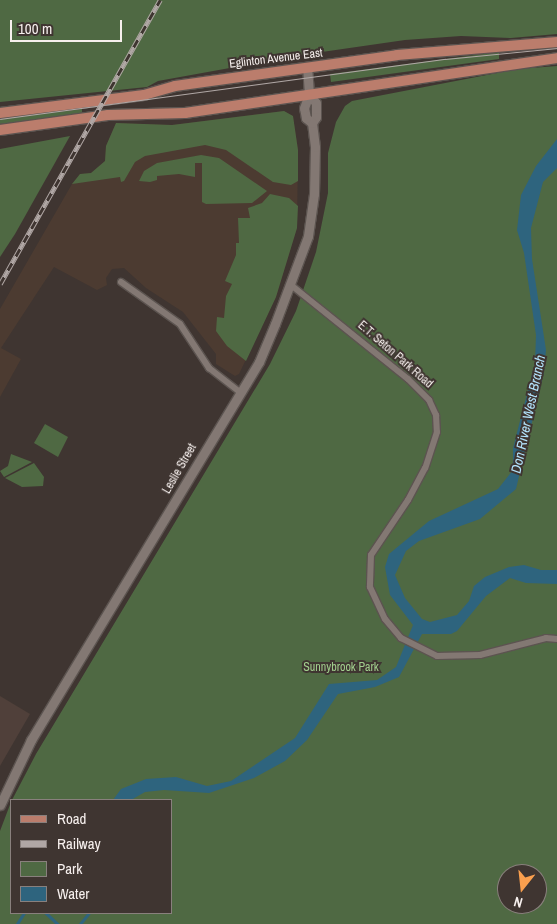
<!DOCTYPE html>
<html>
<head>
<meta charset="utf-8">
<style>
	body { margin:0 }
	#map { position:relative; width:557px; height:924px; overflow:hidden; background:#3f3531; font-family:"Archivo Narrow",sans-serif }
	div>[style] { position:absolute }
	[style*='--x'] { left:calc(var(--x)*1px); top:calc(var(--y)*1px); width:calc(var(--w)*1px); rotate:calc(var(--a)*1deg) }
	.commercial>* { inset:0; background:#4c3b31 }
	.built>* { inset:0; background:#50403a }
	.green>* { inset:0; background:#4f6943 }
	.water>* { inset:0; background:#2e647e }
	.stream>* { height:2.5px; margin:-1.25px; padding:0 1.25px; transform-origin:1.25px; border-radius:1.25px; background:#2e647e }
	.roads { filter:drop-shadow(1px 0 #5c5450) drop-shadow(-1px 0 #5c5450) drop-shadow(0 1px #5c5450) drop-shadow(0 -1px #5c5450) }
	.street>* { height:6px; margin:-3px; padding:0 3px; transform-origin:3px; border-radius:3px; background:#837873 }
	.secondary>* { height:9px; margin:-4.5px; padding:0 4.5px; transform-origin:4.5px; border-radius:4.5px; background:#837873 }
	.primary>* { height:10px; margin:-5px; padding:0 5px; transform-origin:5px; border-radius:5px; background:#bb7d6c }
	.tram>* { height:1px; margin:-0.5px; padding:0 0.5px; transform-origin:0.5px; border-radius:0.5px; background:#b0a7a5 }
	.rail>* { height:4.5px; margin-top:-2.25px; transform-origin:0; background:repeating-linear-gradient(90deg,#3f3531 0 8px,#b0a7a5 0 16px); box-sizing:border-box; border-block:1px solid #b0a7a5 }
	span { translate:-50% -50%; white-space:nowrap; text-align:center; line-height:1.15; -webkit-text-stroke:4px #3f3531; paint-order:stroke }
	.street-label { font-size:12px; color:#f7f0ee }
	.park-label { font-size:12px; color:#a1ce8d }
	.water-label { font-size:14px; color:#b2e2fb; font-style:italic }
	.legend { position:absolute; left:10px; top:799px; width:162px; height:115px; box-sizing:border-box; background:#3f3531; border:1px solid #89807d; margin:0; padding:6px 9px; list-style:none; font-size:15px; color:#f7f0ee }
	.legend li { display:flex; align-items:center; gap:10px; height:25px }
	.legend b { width:25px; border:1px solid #89807d }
	.north { position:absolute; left:497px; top:864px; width:50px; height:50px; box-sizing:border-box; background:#3f3531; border:1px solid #89807d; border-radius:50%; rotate:196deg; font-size:14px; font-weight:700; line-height:20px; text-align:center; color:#f7f0ee }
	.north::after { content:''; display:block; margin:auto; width:18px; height:22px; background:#fa9f4e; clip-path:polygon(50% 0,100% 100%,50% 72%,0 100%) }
	.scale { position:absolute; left:10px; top:20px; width:112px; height:22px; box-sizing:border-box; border:2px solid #f7f0ee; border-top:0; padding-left:6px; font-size:15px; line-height:18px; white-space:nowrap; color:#f7f0ee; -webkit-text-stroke:4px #3f3531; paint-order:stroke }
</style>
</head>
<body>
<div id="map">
	<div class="commercial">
		<i style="clip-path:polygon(284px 111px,293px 116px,298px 150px,297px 228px,276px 297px,239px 374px,235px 376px,216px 364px,216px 354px,183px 312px,146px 288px,124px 268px,112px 269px,106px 278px,107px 285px,97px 290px,54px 267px,1px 348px,21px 359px,0 397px,0 309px,72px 184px,80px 174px,91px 173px,105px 161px,106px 146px,116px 123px,172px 125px)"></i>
	</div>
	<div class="built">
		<i style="clip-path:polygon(0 696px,30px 714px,0 766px)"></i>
	</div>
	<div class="green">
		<i style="clip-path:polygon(0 0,557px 0,557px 34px,511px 38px,461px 36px,405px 40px,301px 55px,158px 81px,147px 87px,0 102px)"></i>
		<i style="clip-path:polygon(499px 52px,499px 59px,331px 82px,330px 74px)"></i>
		<i style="clip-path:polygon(evenodd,557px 66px,557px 924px,0 924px,0 831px,11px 802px,11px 913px,171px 913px,171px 800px,12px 800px,36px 754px,270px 364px,296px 311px,316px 252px,328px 193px,328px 153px,336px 122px,345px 106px,352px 101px,518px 69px,557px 66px,507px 874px,537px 874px,537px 904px,507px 904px,507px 874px)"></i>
		<i style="clip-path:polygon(82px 107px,82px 114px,0 124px,0 118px)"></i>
		<i style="clip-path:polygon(284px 111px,293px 116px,298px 150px,298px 181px,291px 185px,273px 182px,226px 150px,205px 145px,145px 156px,135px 162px,124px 181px,121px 182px,120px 177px,72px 184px,80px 174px,91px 173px,105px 161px,106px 146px,116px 123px,172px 125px)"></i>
		<i style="clip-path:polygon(70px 136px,15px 234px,0 257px,0 149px)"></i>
		<i style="clip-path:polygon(201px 155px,219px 158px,267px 191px,252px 203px,206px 204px,202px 202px,202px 163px,195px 163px,195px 177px,179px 174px,157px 176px,157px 180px,150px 182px,139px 181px,144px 171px,157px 163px)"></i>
		<i style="clip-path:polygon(270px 194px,289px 198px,298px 206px,297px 228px,276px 297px,246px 361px,227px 346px,216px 331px,217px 317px,224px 318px,226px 296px,232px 284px,225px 281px,236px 255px,236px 243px,239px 243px,238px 218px,250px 218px,248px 208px,262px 203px)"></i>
		<i style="clip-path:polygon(45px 424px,68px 437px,58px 457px,34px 443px)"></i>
		<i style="clip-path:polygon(11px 454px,32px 462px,4px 477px,0 471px,8px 466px)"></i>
		<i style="clip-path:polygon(34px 463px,44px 477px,43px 486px,22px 487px,5px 478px)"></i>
	</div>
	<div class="water">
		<i style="clip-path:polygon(557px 139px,557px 168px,543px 182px,531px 228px,532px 259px,546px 350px,544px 372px,516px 489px,480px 519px,419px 541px,406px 551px,395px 575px,405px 598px,422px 619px,430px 622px,457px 615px,469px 601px,474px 586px,485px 577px,509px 567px,524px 565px,541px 570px,557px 570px,557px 584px,526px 583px,510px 578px,486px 596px,457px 631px,451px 634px,422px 634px,399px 677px,375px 687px,338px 694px,307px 740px,285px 761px,254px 778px,209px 793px,164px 790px,145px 792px,131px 800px,113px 800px,121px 789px,146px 779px,176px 777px,207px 786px,231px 781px,295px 738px,329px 684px,377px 680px,396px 667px,413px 625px,390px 595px,385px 567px,389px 554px,429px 521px,498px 489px,513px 470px,513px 448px,535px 363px,536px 335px,524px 253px,517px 230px,521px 195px,536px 166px)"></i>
	</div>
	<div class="stream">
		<i style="--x:46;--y:913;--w:16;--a:43"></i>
		<i style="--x:17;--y:924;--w:13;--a:-58"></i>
		<i style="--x:80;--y:924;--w:14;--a:-51"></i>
	</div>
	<div class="roads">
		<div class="street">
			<i style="--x:121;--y:282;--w:72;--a:35.4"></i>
			<i style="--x:180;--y:324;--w:53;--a:56.6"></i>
			<i style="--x:209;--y:368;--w:39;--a:38"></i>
			<i style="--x:291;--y:285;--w:150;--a:38.8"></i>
			<i style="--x:408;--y:379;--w:30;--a:45"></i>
			<i style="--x:429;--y:400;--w:17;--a:65"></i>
			<i style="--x:436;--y:415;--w:17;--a:87"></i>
			<i style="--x:437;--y:432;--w:38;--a:108"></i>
			<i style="--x:425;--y:468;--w:36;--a:118"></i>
			<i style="--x:408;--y:500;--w:66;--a:123.9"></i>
			<i style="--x:371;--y:555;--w:32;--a:92"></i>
			<i style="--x:370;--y:587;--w:35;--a:65"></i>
			<i style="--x:385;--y:619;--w:25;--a:50"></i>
			<i style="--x:401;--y:638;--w:40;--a:26.6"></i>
			<i style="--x:437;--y:656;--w:43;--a:-1.3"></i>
			<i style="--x:480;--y:655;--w:68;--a:-14.4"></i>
			<i style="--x:546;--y:638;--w:11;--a:5"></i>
		</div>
		<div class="secondary">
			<i style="--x:309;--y:94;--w:11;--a:52"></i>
			<i style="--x:316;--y:103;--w:14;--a:90"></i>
			<i style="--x:316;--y:117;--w:7;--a:124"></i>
			<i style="--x:0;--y:805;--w:72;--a:-64.5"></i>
			<i style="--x:31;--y:740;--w:441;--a:-58.9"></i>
			<i style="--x:259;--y:362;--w:41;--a:-67.2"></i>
			<i style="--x:275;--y:324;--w:94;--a:-69.4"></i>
			<i style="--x:308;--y:236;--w:42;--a:-81.9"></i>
			<i style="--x:314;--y:194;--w:47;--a:-88.8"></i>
			<i style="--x:315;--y:147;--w:24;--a:-97"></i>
			<i style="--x:312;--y:123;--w:8;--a:-140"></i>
			<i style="--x:306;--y:118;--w:10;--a:-101"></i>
			<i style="--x:304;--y:108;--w:15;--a:-70"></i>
			<i style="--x:309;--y:94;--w:26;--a:-94"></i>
		</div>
		<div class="primary">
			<i style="--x:0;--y:113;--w:145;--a:-7.1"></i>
			<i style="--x:144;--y:95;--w:32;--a:-16"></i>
			<i style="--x:175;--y:86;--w:224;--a:-7.9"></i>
			<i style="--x:397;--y:55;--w:161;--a:-4.6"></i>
			<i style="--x:0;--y:130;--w:109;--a:-7.9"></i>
			<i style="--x:108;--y:115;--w:77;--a:-1.5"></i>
			<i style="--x:185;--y:113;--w:376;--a:-8.4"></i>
		</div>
	</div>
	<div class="tram">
		<i style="--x:0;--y:119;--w:449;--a:-7.7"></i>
		<i style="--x:445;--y:59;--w:113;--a:-5.6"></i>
	</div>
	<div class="rail">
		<i style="--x:0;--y:284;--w:326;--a:-60.6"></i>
	</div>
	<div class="street-label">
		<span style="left:276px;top:59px;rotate:-7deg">Eglinton Avenue East</span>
		<span style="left:395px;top:355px;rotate:41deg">E.T. Seton Park Road</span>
		<span style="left:180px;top:469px;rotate:-60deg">Leslie Street</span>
	</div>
	<div class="park-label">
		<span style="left:341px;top:668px">Sunnybrook Park</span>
	</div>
	<div class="water-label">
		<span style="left:528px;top:414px;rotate:-78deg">Don River West Branch</span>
	</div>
	<ul class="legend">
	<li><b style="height:6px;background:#bb7d6c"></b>Road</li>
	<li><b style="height:6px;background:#b0a7a5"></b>Railway</li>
	<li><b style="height:14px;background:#4f6943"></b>Park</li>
	<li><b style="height:14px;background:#2e647e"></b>Water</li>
	</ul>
	<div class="north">N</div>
	<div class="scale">100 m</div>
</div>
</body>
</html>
